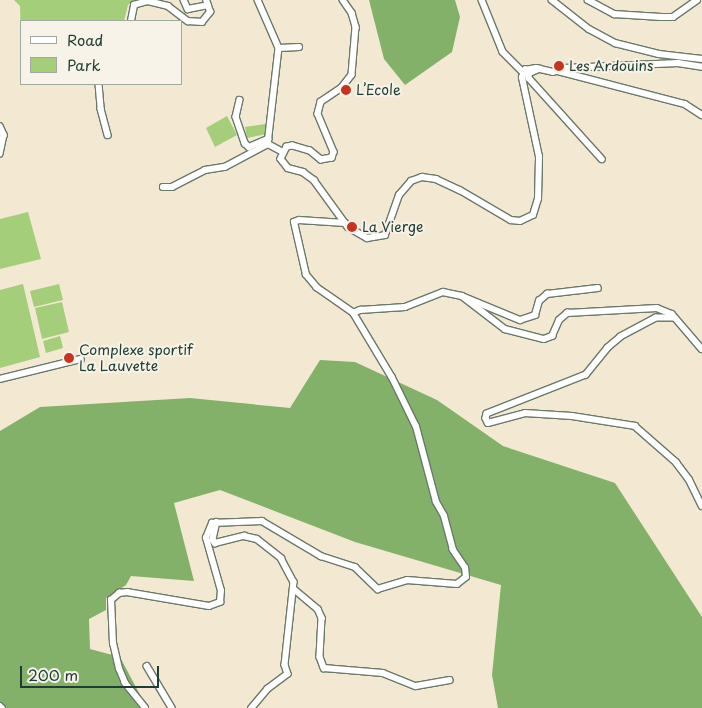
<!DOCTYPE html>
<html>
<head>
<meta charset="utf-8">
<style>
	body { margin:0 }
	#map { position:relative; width:702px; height:708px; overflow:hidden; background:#f3e9d3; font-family:"Playpen Sans",sans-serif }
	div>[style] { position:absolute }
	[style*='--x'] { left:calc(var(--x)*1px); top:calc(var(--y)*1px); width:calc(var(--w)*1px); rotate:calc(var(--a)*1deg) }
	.green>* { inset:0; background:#a4ce7a }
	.forest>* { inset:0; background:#83b16a }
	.roads { filter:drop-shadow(1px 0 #69796c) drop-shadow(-1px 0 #69796c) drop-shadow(0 1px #69796c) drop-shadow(0 -1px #69796c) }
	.minor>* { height:5.5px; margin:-2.75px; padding:0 2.75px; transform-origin:2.75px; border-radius:2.75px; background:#fff }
	.dots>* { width:14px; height:14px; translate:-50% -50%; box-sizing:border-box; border:2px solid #f7f3e8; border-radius:50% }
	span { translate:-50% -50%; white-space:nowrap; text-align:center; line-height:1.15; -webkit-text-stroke:4px #f7f3e8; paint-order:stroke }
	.poi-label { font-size:14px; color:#1f3d34 }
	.left { translate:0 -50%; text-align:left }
	.legend { position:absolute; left:20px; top:20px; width:162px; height:65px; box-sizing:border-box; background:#f7f3e8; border:1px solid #a1aaa0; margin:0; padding:6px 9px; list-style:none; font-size:15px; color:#1f3d34 }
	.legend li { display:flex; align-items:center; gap:10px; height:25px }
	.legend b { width:25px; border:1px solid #a1aaa0 }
	.scale { position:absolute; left:20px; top:666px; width:139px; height:22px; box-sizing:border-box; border:2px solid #1f3d34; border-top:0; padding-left:6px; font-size:15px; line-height:18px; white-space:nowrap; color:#1f3d34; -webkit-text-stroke:4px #f7f3e8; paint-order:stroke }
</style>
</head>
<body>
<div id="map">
	<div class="green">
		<i style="clip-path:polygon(14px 0,135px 0,128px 5px,124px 21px,21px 21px,21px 40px,20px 6px)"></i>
		<i style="clip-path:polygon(227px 116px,237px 135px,215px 147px,206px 128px)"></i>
		<i style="clip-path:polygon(265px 124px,267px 134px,247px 138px,245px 127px)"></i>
		<i style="clip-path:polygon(28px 212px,41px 259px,0 269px,0 219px)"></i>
		<i style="clip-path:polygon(23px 284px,40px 357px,0 368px,0 290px)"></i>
		<i style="clip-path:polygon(59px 284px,63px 300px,34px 307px,30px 291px)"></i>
		<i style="clip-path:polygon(62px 302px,69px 332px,42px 339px,35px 308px)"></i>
		<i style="clip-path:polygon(60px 336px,63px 348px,46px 353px,43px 341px)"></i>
	</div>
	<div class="forest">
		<i style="clip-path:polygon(369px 0,455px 0,460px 17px,452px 52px,405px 85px,384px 59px)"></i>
		<i style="clip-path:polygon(320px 360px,355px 362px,437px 400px,503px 446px,615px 483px,702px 617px,702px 708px,498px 708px,492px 675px,501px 585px,355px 542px,220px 490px,174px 503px,194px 581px,131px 576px,126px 585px,106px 598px,106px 610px,89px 619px,90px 649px,120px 657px,147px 708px,0 708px,0 431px,40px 407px,190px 398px,290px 408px)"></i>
	</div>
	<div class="roads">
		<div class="minor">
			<i style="--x:184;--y:0;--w:10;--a:66"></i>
			<i style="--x:188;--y:9;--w:20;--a:-11"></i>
			<i style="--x:258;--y:0;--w:52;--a:66.4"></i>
			<i style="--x:279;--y:48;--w:97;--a:96.5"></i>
			<i style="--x:268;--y:144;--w:17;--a:28"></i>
			<i style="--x:343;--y:0;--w:16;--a:55"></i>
			<i style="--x:352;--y:13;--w:15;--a:74"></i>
			<i style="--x:356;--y:27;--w:48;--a:94.8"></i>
			<i style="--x:352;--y:75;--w:16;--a:128"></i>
			<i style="--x:342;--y:88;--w:25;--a:146"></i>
			<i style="--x:321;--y:102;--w:12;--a:104"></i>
			<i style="--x:318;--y:114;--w:41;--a:67.2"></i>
			<i style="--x:334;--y:152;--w:6;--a:108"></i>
			<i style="--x:332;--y:158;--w:11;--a:170"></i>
			<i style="--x:321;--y:160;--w:14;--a:-141"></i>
			<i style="--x:310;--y:151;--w:18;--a:-164"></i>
			<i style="--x:293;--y:146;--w:6;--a:171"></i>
			<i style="--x:287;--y:147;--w:13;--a:117"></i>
			<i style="--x:281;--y:159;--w:11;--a:52"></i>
			<i style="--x:288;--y:168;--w:16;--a:15"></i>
			<i style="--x:303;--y:172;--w:14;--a:36"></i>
			<i style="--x:314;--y:180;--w:58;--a:54.1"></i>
			<i style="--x:348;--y:227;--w:22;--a:30"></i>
			<i style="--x:367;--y:238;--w:18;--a:-9"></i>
			<i style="--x:385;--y:235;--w:42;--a:-70.7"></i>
			<i style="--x:399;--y:195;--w:18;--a:-49"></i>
			<i style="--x:411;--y:181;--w:12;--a:-20"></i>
			<i style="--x:422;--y:177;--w:14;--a:8"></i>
			<i style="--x:436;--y:179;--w:26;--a:25"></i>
			<i style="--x:460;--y:190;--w:59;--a:30.5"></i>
			<i style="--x:511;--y:220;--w:9;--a:6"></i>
			<i style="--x:520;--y:221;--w:14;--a:-25"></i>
			<i style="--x:533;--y:215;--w:17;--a:-73"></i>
			<i style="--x:538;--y:199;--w:42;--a:-88.6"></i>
			<i style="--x:539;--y:157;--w:81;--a:-102.1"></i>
			<i style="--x:522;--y:78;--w:9;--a:-69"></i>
			<i style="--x:525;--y:70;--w:11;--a:-10"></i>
			<i style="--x:536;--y:68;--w:17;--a:13"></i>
			<i style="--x:553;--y:72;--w:14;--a:-17"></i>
			<i style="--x:566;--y:68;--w:112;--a:-2.6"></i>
			<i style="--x:678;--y:63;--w:24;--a:9"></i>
			<i style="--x:482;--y:0;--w:56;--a:68"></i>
			<i style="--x:503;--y:52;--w:28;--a:45"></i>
			<i style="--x:552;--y:0;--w:47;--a:38.1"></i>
			<i style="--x:589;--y:29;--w:30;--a:28"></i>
			<i style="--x:615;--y:43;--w:45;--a:14"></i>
			<i style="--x:659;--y:54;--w:43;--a:6.6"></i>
			<i style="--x:588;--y:0;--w:30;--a:28"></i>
			<i style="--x:614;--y:14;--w:47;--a:3.7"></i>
			<i style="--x:661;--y:17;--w:12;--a:0"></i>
			<i style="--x:673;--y:17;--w:29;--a:-35"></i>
			<i style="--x:131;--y:21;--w:16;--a:-79"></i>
			<i style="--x:134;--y:5;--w:15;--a:-16"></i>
			<i style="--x:148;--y:1;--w:21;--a:14"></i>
			<i style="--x:168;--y:6;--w:25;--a:37"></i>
			<i style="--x:188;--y:21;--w:14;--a:4"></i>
			<i style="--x:202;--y:22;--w:13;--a:-51"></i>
			<i style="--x:210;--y:12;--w:13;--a:-108"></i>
			<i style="--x:279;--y:48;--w:20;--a:-3"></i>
			<i style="--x:540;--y:69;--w:12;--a:156"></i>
			<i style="--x:529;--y:74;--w:4;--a:90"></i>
			<i style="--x:529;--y:78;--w:109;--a:48"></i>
			<i style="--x:558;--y:71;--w:131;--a:14.6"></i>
			<i style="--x:685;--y:104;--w:20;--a:33"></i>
			<i style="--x:99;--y:84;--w:25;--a:85"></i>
			<i style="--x:101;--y:109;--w:27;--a:75"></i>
			<i style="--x:240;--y:100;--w:17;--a:103"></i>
			<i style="--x:236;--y:117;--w:28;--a:71"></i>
			<i style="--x:245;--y:143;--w:6;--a:45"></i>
			<i style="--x:249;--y:147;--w:21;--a:-23"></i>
			<i style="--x:0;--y:126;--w:10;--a:66"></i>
			<i style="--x:4;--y:135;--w:19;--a:102"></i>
			<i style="--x:163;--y:187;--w:9;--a:0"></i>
			<i style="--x:172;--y:187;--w:37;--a:-27"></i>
			<i style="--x:205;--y:170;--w:20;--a:-9"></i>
			<i style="--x:225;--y:167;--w:49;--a:-28.1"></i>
			<i style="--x:462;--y:296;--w:54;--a:37.5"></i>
			<i style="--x:505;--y:329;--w:40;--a:14.4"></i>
			<i style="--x:544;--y:339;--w:9;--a:-21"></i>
			<i style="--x:552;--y:336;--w:17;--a:-66"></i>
			<i style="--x:559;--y:320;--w:11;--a:-41"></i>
			<i style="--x:567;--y:313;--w:90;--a:-3.2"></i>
			<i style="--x:657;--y:308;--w:16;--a:22"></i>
			<i style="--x:672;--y:314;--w:46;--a:49.4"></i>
			<i style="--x:353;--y:313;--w:8;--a:-23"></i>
			<i style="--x:360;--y:310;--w:45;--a:-3.8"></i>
			<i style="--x:405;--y:307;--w:41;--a:-21.5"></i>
			<i style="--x:443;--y:292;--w:19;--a:12"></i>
			<i style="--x:462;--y:296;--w:63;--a:22.5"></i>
			<i style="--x:520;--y:320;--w:16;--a:-18"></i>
			<i style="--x:535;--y:315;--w:15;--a:-74"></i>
			<i style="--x:539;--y:301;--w:11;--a:-41"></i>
			<i style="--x:547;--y:294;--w:51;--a:-6.7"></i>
			<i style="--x:674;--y:318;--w:18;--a:180"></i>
			<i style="--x:656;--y:318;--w:40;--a:152"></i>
			<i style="--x:621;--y:337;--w:17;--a:140"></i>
			<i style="--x:608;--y:348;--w:35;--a:129"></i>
			<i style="--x:586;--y:375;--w:106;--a:158.5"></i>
			<i style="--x:487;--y:414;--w:4;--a:104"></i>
			<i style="--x:486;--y:418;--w:5;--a:68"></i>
			<i style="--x:488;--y:423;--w:38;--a:-15"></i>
			<i style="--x:525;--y:413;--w:47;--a:3.7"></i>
			<i style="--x:572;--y:416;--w:64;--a:9"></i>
			<i style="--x:635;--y:426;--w:55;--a:41.3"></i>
			<i style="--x:676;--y:462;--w:21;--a:53"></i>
			<i style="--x:689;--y:479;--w:30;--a:64"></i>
			<i style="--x:0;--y:379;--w:83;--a:-13.9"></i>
			<i style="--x:217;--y:522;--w:18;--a:103"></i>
			<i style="--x:213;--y:540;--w:4;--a:56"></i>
			<i style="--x:215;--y:543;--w:30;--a:-14"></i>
			<i style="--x:244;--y:536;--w:13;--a:13"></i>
			<i style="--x:257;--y:539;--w:31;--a:38"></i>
			<i style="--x:281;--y:558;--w:27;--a:62"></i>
			<i style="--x:294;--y:582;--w:83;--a:96.2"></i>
			<i style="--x:285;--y:665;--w:9;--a:72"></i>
			<i style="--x:288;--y:674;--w:25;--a:143"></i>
			<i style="--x:268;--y:689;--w:25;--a:130"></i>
			<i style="--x:294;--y:589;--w:31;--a:40"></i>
			<i style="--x:318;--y:609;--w:10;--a:66"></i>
			<i style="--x:322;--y:618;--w:39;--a:93"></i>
			<i style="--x:320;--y:657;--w:12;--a:70"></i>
			<i style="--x:324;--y:668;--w:59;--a:4.8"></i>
			<i style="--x:383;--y:673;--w:35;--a:22"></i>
			<i style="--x:416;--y:686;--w:34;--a:-10"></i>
			<i style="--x:147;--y:666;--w:49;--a:59.2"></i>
			<i style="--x:0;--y:706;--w:3;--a:45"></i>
			<i style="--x:145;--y:708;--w:32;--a:-129"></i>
			<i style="--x:125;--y:683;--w:15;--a:-113"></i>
			<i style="--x:119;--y:669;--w:26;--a:-103"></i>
			<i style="--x:113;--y:644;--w:44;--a:-92.6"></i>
			<i style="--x:111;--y:600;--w:11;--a:-41"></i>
			<i style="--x:119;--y:593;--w:8;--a:-7"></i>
			<i style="--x:127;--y:592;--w:83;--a:9.7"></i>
			<i style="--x:209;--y:606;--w:12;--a:-20"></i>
			<i style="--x:220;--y:602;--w:11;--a:-85"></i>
			<i style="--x:221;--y:591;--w:55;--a:-105.8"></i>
			<i style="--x:206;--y:538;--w:16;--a:-68"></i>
			<i style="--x:212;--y:523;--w:50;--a:-2.3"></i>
			<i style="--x:262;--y:521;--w:69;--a:30.7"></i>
			<i style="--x:321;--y:556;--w:36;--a:18"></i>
			<i style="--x:355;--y:567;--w:32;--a:44"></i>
			<i style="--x:378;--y:589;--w:30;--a:-17"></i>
			<i style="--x:407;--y:580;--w:50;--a:4.6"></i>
			<i style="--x:457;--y:584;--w:11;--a:-38"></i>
			<i style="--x:466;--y:577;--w:9;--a:-96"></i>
			<i style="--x:465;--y:568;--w:22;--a:-124"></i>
			<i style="--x:453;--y:550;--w:35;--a:-105"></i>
			<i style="--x:444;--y:516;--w:16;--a:-120"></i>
			<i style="--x:436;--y:502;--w:78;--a:-104.9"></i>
			<i style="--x:416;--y:427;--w:55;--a:-116.1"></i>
			<i style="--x:392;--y:378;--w:76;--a:-121"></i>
			<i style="--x:353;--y:313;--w:44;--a:-145.2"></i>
			<i style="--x:317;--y:288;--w:17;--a:-130"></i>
			<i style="--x:306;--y:275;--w:54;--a:-102.8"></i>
			<i style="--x:294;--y:222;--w:5;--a:-22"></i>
			<i style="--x:299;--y:220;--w:46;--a:3.7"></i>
		</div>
	</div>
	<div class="dots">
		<i style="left:559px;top:66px;background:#c8321e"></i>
		<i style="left:346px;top:90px;background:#c8321e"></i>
		<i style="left:352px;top:227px;background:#c8321e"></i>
		<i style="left:69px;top:358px;background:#c8321e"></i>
	</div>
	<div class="poi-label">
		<span class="left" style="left:569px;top:66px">Les Ardouins</span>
		<span class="left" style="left:356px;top:90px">L’Ecole</span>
		<span class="left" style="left:362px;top:227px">La Vierge</span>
		<span class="left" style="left:79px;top:358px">Complexe sportif<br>La Lauvette</span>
	</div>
	<ul class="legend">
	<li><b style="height:6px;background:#fff"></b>Road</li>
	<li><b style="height:14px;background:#a4ce7a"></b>Park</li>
	</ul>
	<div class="scale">200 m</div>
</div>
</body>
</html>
